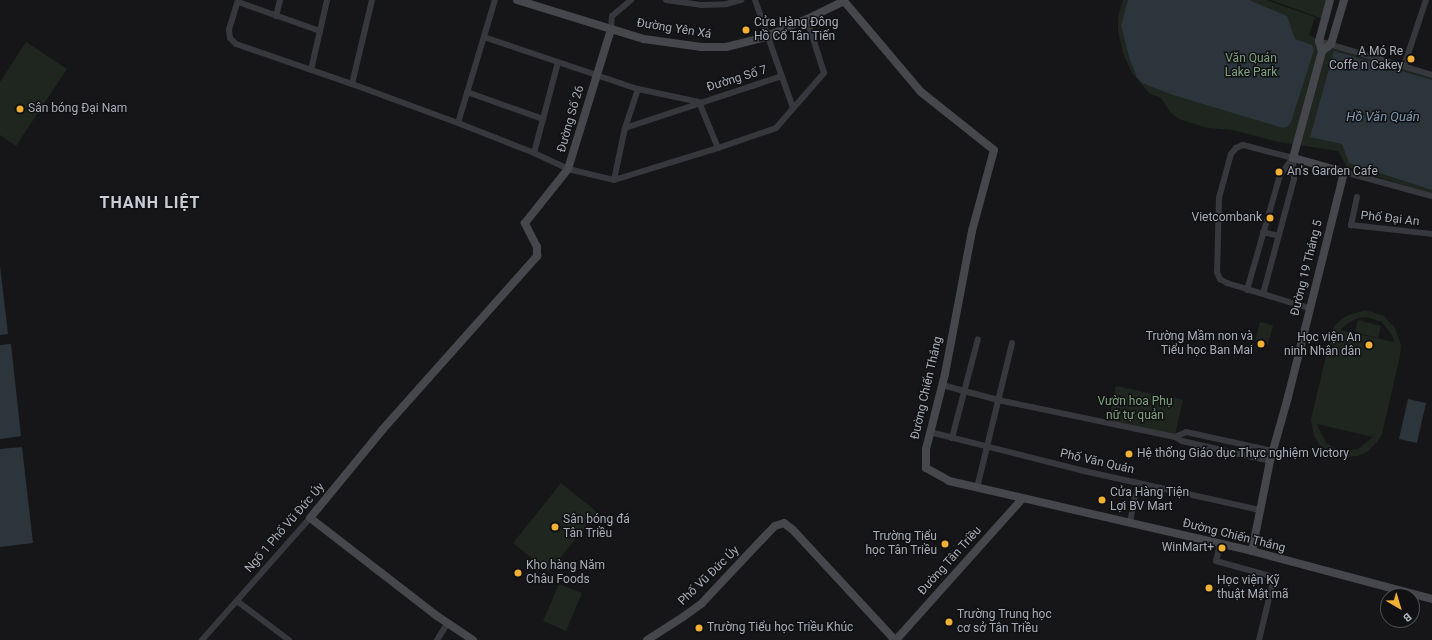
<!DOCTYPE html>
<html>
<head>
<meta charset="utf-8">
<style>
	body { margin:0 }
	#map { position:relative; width:1432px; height:640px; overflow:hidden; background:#161618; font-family:Roboto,sans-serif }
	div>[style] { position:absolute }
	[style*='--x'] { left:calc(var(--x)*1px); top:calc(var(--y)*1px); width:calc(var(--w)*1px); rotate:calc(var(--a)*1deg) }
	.green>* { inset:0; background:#1e261f }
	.water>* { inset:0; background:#2c353c }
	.street>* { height:6px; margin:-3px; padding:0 3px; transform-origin:3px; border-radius:3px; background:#37383d }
	.secondary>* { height:8px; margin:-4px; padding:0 4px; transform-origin:4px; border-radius:4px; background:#45474d }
	.dots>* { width:11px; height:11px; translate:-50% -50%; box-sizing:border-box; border:2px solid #111113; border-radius:50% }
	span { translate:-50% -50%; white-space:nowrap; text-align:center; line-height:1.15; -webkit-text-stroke:3px #111113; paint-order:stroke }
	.poi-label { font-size:12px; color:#a8adb8 }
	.left { translate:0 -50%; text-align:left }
	.right { translate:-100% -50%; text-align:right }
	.street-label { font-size:12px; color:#a8adb8 }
	.park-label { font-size:12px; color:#7fa381 }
	.water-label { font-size:13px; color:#7f9bb3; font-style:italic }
	.district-label { font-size:16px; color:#c9ccd4; font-weight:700; letter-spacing:1px }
	.north { position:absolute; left:1380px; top:588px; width:40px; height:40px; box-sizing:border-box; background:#111113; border:1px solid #4d4f55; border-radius:50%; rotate:142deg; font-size:11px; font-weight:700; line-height:16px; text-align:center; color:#a8adb8 }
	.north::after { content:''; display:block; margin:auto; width:14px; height:18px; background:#f2b134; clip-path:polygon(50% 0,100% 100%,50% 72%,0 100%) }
</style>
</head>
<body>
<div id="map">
	<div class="green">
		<i style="clip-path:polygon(1123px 0,1266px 0,1315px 17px,1309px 35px,1332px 46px,1432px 75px,1432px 194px,1347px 167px,1338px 151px,1279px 142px,1233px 130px,1208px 128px,1179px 119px,1170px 112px,1161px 98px,1149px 93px,1132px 73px,1124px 56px,1118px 32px,1118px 17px)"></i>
		<i style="clip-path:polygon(1271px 0,1328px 0,1323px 19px)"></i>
		<i style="clip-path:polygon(26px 42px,67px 69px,16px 146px,0 135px,0 82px)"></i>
		<i style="clip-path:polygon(evenodd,1365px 310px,1384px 316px,1395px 328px,1401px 345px,1400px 356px,1382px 434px,1377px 442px,1367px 452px,1357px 456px,1345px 457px,1327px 451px,1319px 444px,1314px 436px,1311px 419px,1332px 331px,1336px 324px,1346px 316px,1365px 310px,1366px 317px,1382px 322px,1392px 335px,1394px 342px,1340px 330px,1348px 323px,1358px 318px,1366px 317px,1365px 310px,1317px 424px,1373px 437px,1358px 449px,1340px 451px,1326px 443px,1317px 424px)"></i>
		<i style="clip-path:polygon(1358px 320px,1381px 326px,1378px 338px,1355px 332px)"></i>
		<i style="clip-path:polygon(1260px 322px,1273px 325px,1268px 344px,1255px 341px)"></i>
		<i style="clip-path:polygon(1116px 386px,1183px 400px,1175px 435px,1108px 423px)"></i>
		<i style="clip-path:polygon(561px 483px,597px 512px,549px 572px,513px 543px)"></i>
		<i style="clip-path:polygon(559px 584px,582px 593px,566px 631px,543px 621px)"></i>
	</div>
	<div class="water">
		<i style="clip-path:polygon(1128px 0,1249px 0,1287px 16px,1295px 39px,1312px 45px,1314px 50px,1291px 122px,1287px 127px,1283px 128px,1173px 95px,1142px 83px,1137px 77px,1130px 60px,1121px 26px)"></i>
		<i style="clip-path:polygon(1334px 51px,1432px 80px,1432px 190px,1349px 163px,1342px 144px,1310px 137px)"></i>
		<i style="clip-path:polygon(0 266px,8px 334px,0 335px)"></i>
		<i style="clip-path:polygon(11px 344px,21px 436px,0 439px,0 345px)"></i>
		<i style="clip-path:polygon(1408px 399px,1426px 403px,1417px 443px,1399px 439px)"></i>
		<i style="clip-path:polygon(22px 447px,33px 543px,0 547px,0 449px)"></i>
	</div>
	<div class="street">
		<i style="--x:238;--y:0;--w:31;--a:107"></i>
		<i style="--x:229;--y:30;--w:8;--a:83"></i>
		<i style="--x:230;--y:38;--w:8;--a:45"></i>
		<i style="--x:236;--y:44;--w:123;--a:19"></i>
		<i style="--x:352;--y:84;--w:113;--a:20.2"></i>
		<i style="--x:458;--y:123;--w:82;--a:21.5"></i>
		<i style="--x:534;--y:153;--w:38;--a:25"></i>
		<i style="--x:568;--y:169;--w:47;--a:13.4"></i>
		<i style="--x:614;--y:180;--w:109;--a:-17.1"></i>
		<i style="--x:718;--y:148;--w:61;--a:-19"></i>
		<i style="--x:776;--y:128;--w:73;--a:-48.9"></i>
		<i style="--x:824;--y:73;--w:57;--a:-107.5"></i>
		<i style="--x:666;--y:0;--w:35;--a:8"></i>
		<i style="--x:701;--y:5;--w:25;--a:-2"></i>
		<i style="--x:726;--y:4;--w:16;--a:-15"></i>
		<i style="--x:755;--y:0;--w:114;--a:70.6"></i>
		<i style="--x:238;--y:2;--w:87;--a:19.5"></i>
		<i style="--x:276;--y:16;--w:16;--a:-76"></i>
		<i style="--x:611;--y:29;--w:13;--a:-86"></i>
		<i style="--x:612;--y:16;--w:25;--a:-40"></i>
		<i style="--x:484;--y:37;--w:163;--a:18.7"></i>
		<i style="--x:638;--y:89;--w:62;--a:12"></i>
		<i style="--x:1319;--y:41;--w:118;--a:16.7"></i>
		<i style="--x:1404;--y:66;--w:70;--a:-71.6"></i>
		<i style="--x:311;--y:70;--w:72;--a:-77.1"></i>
		<i style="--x:352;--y:84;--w:86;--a:-76.6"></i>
		<i style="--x:467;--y:92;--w:81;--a:19.6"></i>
		<i style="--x:699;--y:102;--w:50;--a:67.6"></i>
		<i style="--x:458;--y:123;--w:128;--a:-73.3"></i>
		<i style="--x:625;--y:128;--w:165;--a:-18.3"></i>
		<i style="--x:534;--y:153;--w:94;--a:-75.2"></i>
		<i style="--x:1293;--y:158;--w:52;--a:-165.4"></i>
		<i style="--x:1243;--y:145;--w:8;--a:157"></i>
		<i style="--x:1236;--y:148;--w:8;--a:130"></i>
		<i style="--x:1231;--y:154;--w:46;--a:105.3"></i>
		<i style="--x:1219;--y:198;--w:74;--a:91.5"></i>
		<i style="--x:1217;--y:272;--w:8;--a:67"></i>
		<i style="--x:1220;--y:279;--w:8;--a:30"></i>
		<i style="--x:1227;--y:283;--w:86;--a:17"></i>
		<i style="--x:1344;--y:172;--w:91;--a:15.3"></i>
		<i style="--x:614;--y:180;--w:53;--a:-78.1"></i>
		<i style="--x:625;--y:128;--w:41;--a:-71.6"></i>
		<i style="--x:1357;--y:197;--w:29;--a:102"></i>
		<i style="--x:1351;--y:225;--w:81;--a:6.3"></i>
		<i style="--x:1263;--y:232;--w:16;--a:14"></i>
		<i style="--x:1247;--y:290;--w:120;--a:-74"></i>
		<i style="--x:1280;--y:175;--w:21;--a:-53"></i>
		<i style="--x:1263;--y:294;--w:119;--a:-74.9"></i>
		<i style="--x:1294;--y:179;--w:21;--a:-93"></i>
		<i style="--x:942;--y:385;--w:58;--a:15"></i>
		<i style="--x:998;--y:400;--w:181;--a:11.8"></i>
		<i style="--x:1175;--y:437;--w:8;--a:30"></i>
		<i style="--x:1182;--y:441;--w:90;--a:12.8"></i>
		<i style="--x:930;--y:432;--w:159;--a:14.2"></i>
		<i style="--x:1084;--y:471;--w:180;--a:12.5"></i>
		<i style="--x:1175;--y:437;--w:12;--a:-24"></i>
		<i style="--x:1186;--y:432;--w:89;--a:12.3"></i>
		<i style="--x:952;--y:438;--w:102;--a:-75.3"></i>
		<i style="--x:977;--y:488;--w:149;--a:-76.4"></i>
		<i style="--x:1130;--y:522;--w:26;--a:-79"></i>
		<i style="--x:1220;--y:544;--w:17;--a:103"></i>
		<i style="--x:1216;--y:561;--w:53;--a:15.4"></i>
		<i style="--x:1267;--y:575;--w:5;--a:37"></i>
		<i style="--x:1271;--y:578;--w:8;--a:83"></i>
		<i style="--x:1272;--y:586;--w:56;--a:103.5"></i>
		<i style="--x:237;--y:601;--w:65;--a:36.9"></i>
		<i style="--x:202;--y:640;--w:163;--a:-48.5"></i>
		<i style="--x:437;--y:640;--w:19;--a:-58"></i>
	</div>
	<div class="secondary">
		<i style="--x:517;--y:0;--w:133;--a:17.1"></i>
		<i style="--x:644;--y:39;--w:58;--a:8"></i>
		<i style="--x:701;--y:47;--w:25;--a:0"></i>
		<i style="--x:726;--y:47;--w:37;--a:-14"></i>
		<i style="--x:762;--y:38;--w:49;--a:-22.9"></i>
		<i style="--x:807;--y:19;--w:41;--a:-25.9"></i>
		<i style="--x:844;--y:1;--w:119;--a:49.8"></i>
		<i style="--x:921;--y:92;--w:93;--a:38.5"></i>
		<i style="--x:994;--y:150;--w:84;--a:105.2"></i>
		<i style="--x:972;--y:231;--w:146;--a:100.7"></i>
		<i style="--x:945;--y:374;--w:77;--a:104.2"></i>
		<i style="--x:926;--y:449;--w:19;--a:90"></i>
		<i style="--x:926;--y:468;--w:26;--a:29"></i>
		<i style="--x:949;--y:481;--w:311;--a:13"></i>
		<i style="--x:1252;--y:551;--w:186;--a:14.9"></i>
		<i style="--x:1322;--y:51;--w:11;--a:-38"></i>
		<i style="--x:1331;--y:44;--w:46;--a:-73.5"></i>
		<i style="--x:1252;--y:551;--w:92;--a:-78.7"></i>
		<i style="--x:1270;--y:461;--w:66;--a:-74.3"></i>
		<i style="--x:1288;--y:397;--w:232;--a:-76"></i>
		<i style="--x:1344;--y:172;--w:53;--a:-164.6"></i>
		<i style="--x:1293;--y:158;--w:111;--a:-74.8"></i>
		<i style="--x:1322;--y:51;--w:10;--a:-107"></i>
		<i style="--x:1319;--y:41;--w:42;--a:-75"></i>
		<i style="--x:473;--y:640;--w:43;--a:-146.3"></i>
		<i style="--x:437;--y:616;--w:160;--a:-142.3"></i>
		<i style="--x:310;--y:518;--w:115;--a:-50.6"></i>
		<i style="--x:383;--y:429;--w:232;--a:-48.3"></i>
		<i style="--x:537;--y:256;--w:9;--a:-90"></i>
		<i style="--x:537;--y:247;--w:27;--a:-117"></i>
		<i style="--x:525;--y:223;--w:69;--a:-51.5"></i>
		<i style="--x:568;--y:169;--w:146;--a:-72.9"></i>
		<i style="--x:647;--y:640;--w:43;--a:-32.6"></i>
		<i style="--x:683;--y:617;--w:24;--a:-36"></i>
		<i style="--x:702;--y:603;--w:96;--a:-46.7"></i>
		<i style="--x:768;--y:533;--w:10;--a:-45"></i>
		<i style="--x:775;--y:526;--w:9;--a:-18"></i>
		<i style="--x:784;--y:523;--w:11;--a:38"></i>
		<i style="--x:793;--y:530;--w:150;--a:47.2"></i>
		<i style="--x:896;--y:640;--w:189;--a:-48.2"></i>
	</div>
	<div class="dots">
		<i style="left:746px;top:30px;background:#f2b134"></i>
		<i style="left:1411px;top:59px;background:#f2b134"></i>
		<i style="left:20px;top:109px;background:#f2b134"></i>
		<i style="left:1279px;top:172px;background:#f2b134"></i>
		<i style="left:1270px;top:218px;background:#f2b134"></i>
		<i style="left:1261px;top:344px;background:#f2b134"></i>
		<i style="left:1369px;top:345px;background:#f2b134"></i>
		<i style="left:1129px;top:454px;background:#f2b134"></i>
		<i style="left:1102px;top:500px;background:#f2b134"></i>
		<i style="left:555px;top:527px;background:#f2b134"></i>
		<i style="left:945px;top:544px;background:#f2b134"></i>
		<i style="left:1222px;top:548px;background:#f2b134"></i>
		<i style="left:518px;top:573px;background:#f2b134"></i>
		<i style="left:1209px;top:588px;background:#f2b134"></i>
		<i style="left:949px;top:622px;background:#f2b134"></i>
		<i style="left:699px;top:628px;background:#f2b134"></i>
	</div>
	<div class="poi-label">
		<span class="left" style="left:754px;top:30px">Cửa Hàng Đông<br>Hồ Cổ Tân Tiến</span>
		<span class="right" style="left:1403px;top:59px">A Mó Re<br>Coffe n Cakey</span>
		<span class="left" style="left:28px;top:109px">Sân bóng Đại Nam</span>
		<span class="left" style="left:1287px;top:172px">An's Garden Cafe</span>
		<span class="right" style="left:1262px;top:218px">Vietcombank</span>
		<span class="right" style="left:1253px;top:344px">Trường Mầm non và<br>Tiểu học Ban Mai</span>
		<span class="right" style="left:1361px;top:345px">Học viện An<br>ninh Nhân dân</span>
		<span class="left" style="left:1137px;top:454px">Hệ thống Giáo dục Thực nghiệm Victory</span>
		<span class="left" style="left:1110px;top:500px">Cửa Hàng Tiện<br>Lợi BV Mart</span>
		<span class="left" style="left:563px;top:527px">Sân bóng đá<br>Tân Triều</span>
		<span class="right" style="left:937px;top:544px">Trường Tiểu<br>học Tân Triều</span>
		<span class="right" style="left:1214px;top:548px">WinMart+</span>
		<span class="left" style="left:526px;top:573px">Kho hàng Năm<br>Châu Foods</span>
		<span class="left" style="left:1217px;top:588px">Học viện Kỹ<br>thuật Mật mã</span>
		<span class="left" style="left:957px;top:622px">Trường Trung học<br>cơ sở Tân Triều</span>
		<span class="left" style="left:707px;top:628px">Trường Tiểu học Triều Khúc</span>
	</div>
	<div class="street-label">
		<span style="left:674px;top:29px;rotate:9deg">Đường Yên Xá</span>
		<span style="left:737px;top:79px;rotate:-17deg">Đường Số 7</span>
		<span style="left:571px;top:119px;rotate:-74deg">Đường Số 26</span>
		<span style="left:1390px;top:219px;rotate:6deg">Phố Đại An</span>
		<span style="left:1307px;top:268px;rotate:-76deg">Đường 19 Tháng 5</span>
		<span style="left:927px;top:388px;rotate:-77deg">Đường Chiến Thắng</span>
		<span style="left:1097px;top:462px;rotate:13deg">Phố Văn Quán</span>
		<span style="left:285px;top:528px;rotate:-49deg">Ngõ 1 Phố Vũ Đức Úy</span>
		<span style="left:1234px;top:536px;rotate:14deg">Đường Chiến Thắng</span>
		<span style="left:950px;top:561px;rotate:-48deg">Đường Tân Triều</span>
		<span style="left:709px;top:576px;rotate:-44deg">Phố Vũ Đức Úy</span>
	</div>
	<div class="park-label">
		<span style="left:1251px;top:66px">Văn Quán<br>Lake Park</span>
		<span style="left:1135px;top:409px">Vườn hoa Phụ<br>nữ tự quản</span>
	</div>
	<div class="water-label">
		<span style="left:1383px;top:117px">Hồ Văn Quán</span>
	</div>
	<div class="district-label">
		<span style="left:150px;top:203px">THANH LIỆT</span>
	</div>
	<div class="north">B</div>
</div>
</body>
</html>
